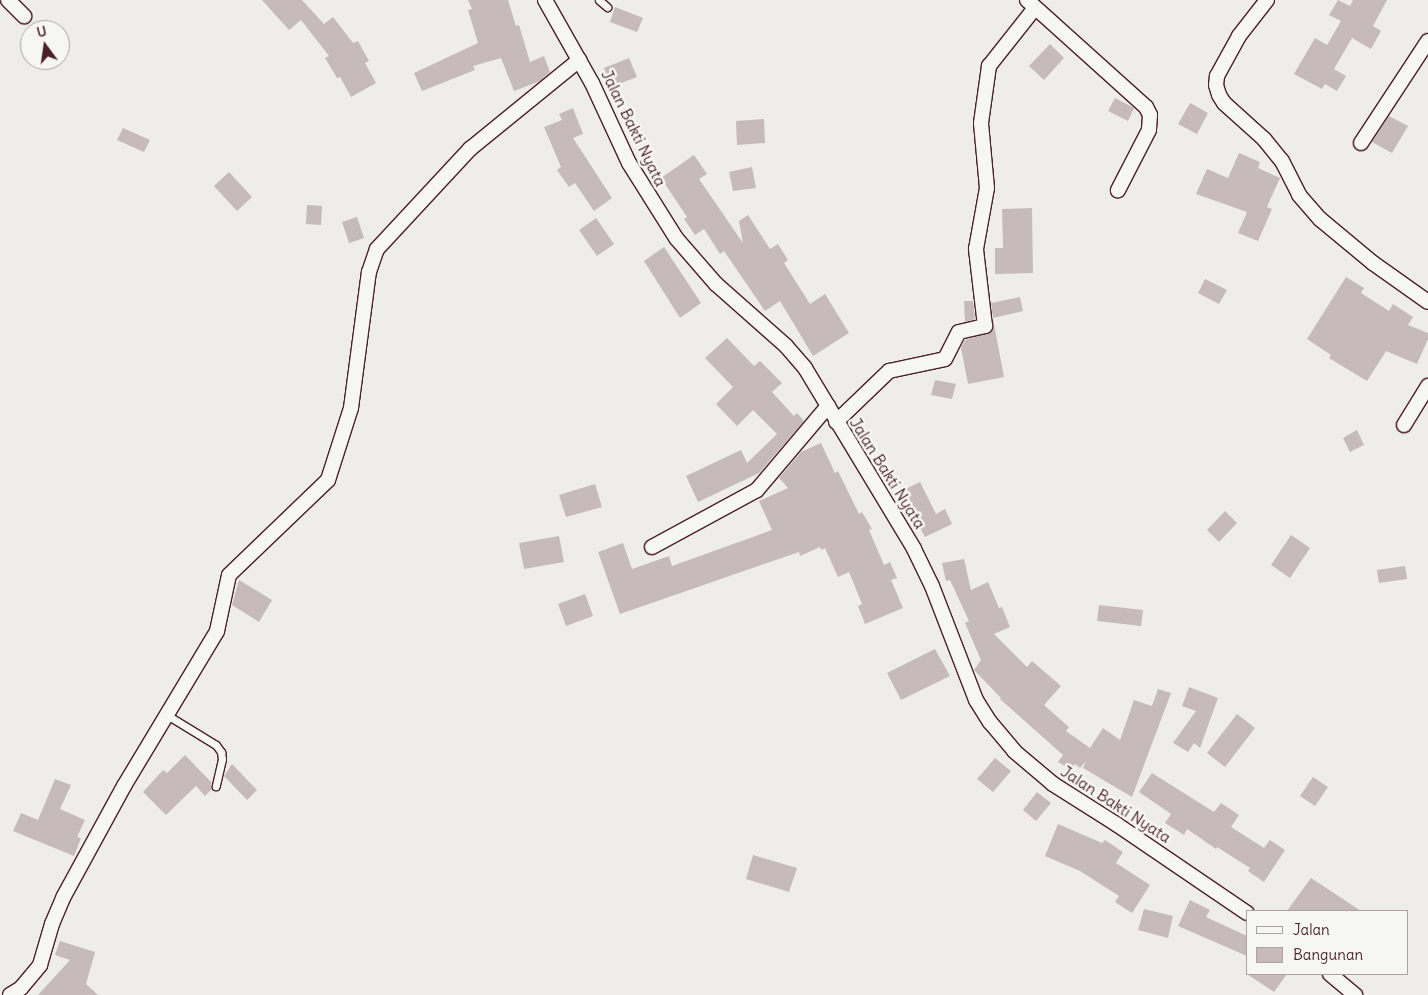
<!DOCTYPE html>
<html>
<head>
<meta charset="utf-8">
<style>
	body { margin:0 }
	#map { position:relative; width:1428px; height:995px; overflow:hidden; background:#efedea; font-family:Delius,sans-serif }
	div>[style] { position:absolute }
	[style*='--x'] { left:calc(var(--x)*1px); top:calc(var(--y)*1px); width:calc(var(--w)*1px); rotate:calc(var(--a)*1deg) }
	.building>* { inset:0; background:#c6babb }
	.roads { filter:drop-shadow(1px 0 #4a1f2b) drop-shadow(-1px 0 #4a1f2b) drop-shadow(0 1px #4a1f2b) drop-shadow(0 -1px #4a1f2b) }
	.service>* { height:7px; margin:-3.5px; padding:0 3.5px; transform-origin:3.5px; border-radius:3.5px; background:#f6f6f2 }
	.minor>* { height:14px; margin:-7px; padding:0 7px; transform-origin:7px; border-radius:7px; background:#f6f6f2 }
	span { translate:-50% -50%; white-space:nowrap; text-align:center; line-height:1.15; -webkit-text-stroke:5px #f6f6f2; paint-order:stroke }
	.street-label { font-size:16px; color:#4a1f2b }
	.legend { position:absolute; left:1246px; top:910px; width:162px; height:65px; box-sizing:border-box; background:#f6f6f2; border:1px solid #b1a0a2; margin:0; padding:6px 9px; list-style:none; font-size:15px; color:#4a1f2b }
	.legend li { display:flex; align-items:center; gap:10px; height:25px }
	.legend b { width:25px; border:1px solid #b1a0a2 }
	.north { position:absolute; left:20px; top:20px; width:50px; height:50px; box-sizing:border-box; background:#f6f6f2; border:1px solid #b1a0a2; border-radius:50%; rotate:346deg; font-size:14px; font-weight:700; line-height:20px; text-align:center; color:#4a1f2b }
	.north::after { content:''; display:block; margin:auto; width:18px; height:22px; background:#4a1f2b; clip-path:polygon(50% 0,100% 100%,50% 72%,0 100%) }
</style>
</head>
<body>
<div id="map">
	<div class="building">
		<i style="clip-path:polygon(262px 0,302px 0,324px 24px,333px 17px,353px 43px,358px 41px,369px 61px,365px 63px,376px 83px,351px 97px,340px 77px,337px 78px,325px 58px,329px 56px,301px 20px,289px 30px)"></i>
		<i style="clip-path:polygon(468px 0,508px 0,516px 26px,519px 25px,530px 62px,544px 56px,550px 72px,540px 81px,514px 91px,501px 58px,473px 66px,475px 70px,422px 91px,414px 73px,478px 43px,468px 10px,472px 9px)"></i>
		<i style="clip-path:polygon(1338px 0,1350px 6px,1353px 0,1387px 0,1373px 26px,1381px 31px,1371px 49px,1352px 38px,1334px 69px,1346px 76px,1337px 91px,1325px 84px,1322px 89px,1294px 74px,1315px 38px,1327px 45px,1341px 21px,1329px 15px)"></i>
		<i style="clip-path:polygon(615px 7px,643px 18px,637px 32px,610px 22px)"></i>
		<i style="clip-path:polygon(1050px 44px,1064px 58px,1044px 80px,1029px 66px)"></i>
		<i style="clip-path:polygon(629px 58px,637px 77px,611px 87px,604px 68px)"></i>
		<i style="clip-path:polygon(1115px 98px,1134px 108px,1128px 121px,1108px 111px)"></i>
		<i style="clip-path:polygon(1190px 103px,1208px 113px,1197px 134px,1178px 124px)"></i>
		<i style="clip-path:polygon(573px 108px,583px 134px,573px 138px,612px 198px,594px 211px,575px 183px,569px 187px,557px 170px,561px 167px,544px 127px,562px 120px,559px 114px)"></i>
		<i style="clip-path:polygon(1389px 116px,1408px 126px,1392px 153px,1372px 142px)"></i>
		<i style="clip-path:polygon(764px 119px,765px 143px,737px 145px,736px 121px)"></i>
		<i style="clip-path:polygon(123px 128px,150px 140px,144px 152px,117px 140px)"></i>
		<i style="clip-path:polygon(1239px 153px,1260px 162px,1258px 168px,1280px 178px,1267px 207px,1272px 209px,1258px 241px,1238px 233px,1247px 212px,1196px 194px,1207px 169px,1228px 178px)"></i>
		<i style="clip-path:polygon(694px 155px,707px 174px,699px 179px,743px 243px,739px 221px,748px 215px,770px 249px,778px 244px,788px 260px,784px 263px,810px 304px,825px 294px,849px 333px,813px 356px,780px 301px,765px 311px,724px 251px,720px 254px,704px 229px,695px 235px,684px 219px,687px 217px,661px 178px)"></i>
		<i style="clip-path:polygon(752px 167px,756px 188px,733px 191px,729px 172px)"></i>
		<i style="clip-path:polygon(229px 172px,252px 197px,237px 211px,214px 186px)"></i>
		<i style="clip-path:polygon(307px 205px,322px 206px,321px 225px,306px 224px)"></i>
		<i style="clip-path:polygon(1032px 208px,1033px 273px,995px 274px,995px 248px,1003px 248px,1002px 209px)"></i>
		<i style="clip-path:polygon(357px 217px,364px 238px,349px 243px,342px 222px)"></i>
		<i style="clip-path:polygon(596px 218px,614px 244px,597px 256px,579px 230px)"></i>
		<i style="clip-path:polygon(664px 247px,701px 303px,680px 318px,644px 261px)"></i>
		<i style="clip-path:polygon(1346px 277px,1364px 288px,1361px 293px,1389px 311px,1393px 304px,1413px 317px,1408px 325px,1428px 333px,1428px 339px,1417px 364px,1386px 351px,1367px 381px,1329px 358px,1331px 355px,1307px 339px)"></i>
		<i style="clip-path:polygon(1205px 279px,1227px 290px,1219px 304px,1198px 293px)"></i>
		<i style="clip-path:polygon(1020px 297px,1023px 311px,993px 318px,991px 303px)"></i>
		<i style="clip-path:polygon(964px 301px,973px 301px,975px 319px,965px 322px)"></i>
		<i style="clip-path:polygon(993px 319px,1004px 377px,968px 384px,961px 348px,965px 340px,991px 332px)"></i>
		<i style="clip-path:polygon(727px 338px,754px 366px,760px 361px,782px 383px,772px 392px,794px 416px,797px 413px,804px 421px,759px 473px,698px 502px,686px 476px,741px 450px,747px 463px,777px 434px,753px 410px,737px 426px,716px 404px,733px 387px,705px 358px)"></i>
		<i style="clip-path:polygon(935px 380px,956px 384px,952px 399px,931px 395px)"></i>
		<i style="clip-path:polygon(1357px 430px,1364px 445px,1350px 452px,1343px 438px)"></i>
		<i style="clip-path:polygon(821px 443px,835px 473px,838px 471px,859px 514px,862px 512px,872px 529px,869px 530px,884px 565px,890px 562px,897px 578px,891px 580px,903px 608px,865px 624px,858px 606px,862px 604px,849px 572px,838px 577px,825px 548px,821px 550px,820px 547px,800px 556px,799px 552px,620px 614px,598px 552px,623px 543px,632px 569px,669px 556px,672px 566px,772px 530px,759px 501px,788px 488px,779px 478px,801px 452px)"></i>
		<i style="clip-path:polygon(920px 482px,936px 514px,945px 509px,952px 524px,925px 537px,912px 513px,906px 516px,895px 494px)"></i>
		<i style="clip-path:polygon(595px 484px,602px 507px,566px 517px,559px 495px)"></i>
		<i style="clip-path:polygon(1225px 511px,1237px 523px,1219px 542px,1207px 530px)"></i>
		<i style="clip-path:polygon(1291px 535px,1310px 548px,1290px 578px,1271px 565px)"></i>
		<i style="clip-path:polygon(559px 536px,564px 562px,524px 569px,519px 543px)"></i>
		<i style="clip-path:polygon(964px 559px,971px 590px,988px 582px,999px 608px,1002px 607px,1010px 627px,994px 634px,1027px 667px,1032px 661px,1061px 686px,1044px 705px,1069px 727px,1066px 731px,1090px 748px,1103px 728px,1120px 740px,1134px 700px,1152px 706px,1158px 689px,1171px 693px,1132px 797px,1083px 768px,1086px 761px,1080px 768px,1075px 764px,1071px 770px,1058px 762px,1063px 755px,1000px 699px,1001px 698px,974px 670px,981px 660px,965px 623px,969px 621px,950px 580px,946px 581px,942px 563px)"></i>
		<i style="clip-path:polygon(1405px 566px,1407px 579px,1379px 583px,1377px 570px)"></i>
		<i style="clip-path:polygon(239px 580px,272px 600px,259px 622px,232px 605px)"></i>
		<i style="clip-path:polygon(585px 594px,593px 616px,566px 626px,558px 604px)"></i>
		<i style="clip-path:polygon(1099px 605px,1143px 610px,1141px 626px,1097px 621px)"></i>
		<i style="clip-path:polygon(935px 649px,950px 676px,901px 700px,887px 673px)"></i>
		<i style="clip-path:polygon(1189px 687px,1218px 698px,1200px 748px,1194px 743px,1188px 752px,1173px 743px,1196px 711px,1182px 706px)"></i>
		<i style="clip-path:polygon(1237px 714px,1255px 728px,1225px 767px,1207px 753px)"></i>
		<i style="clip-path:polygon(185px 755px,211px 782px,212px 789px,205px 796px,196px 786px,166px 815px,143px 792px,163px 770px,167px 773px)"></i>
		<i style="clip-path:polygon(995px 758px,1011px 771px,993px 792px,977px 779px)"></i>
		<i style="clip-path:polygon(232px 764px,257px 790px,247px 800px,224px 776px)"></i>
		<i style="clip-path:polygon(1152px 773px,1214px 812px,1221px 803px,1239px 815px,1231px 827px,1264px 848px,1270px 840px,1285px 850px,1264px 882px,1248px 871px,1250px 868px,1217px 847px,1216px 849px,1187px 829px,1184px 835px,1165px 823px,1171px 814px,1139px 792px)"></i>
		<i style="clip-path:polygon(1313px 777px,1328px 787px,1315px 806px,1300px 796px)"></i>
		<i style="clip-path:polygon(55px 779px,71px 785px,60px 809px,85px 820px,77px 837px,81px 838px,74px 856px,13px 831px,21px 813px,38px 820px)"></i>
		<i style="clip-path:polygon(1037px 792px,1051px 803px,1036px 821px,1023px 810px)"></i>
		<i style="clip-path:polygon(1058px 824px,1102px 843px,1105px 840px,1123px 852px,1116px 863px,1150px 885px,1132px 913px,1115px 902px,1119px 896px,1080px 871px,1045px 856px)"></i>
		<i style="clip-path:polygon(753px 855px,797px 868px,789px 892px,746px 879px)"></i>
		<i style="clip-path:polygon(1311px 878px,1361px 911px,1287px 911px)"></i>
		<i style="clip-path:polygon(1190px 900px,1210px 910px,1206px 917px,1247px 936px,1247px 956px,1178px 926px)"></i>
		<i style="clip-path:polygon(1144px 909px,1173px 916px,1168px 938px,1138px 930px)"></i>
		<i style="clip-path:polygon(60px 941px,95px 952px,86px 984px,98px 995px,38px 995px,70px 960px,55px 955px)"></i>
		<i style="clip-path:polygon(1247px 974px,1287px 974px,1274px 992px)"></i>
	</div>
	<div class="roads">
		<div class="service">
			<i style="--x:599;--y:0;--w:11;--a:41"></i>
			<i style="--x:167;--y:715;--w:57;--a:31.5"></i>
			<i style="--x:216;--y:745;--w:9;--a:54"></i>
			<i style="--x:221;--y:752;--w:7;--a:82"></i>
			<i style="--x:222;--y:759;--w:28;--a:103"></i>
		</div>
		<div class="minor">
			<i style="--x:8;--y:0;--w:23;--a:45"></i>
			<i style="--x:545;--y:0;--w:95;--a:60.5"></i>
			<i style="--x:592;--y:83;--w:88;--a:65.2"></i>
			<i style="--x:629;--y:163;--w:89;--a:57.9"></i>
			<i style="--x:676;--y:238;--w:61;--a:49"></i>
			<i style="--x:716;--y:284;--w:94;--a:41.5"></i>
			<i style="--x:786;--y:346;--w:29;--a:49"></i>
			<i style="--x:805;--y:368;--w:211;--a:58.9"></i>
			<i style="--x:914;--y:549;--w:41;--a:64.1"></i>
			<i style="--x:932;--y:586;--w:122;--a:68.9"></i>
			<i style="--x:976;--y:700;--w:26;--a:58"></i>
			<i style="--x:990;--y:722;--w:38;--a:50"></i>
			<i style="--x:1014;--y:751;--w:51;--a:40.2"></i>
			<i style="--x:1053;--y:784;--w:75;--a:32.4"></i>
			<i style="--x:1116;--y:824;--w:158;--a:34.2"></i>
			<i style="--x:1027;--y:0;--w:160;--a:42"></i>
			<i style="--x:1146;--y:107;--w:9;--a:63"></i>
			<i style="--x:1150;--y:115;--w:15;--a:94"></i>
			<i style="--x:1149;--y:130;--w:68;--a:117.3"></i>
			<i style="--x:1267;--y:0;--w:46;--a:127.9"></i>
			<i style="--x:1239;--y:36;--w:46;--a:118.8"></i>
			<i style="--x:1217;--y:76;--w:9;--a:96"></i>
			<i style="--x:1216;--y:85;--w:10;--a:73"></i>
			<i style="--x:1219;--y:95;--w:9;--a:58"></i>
			<i style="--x:1224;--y:103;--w:54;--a:42"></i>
			<i style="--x:1264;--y:139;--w:28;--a:51"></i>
			<i style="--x:1282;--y:161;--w:38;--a:63"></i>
			<i style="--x:1299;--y:195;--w:32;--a:49"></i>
			<i style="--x:1320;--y:219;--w:69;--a:39.7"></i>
			<i style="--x:1373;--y:263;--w:67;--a:35.3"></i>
			<i style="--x:1361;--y:143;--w:122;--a:-56.7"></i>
			<i style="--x:836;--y:422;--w:74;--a:-43.9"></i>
			<i style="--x:889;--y:371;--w:57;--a:-12.1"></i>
			<i style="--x:945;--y:359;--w:30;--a:-63"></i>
			<i style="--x:959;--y:332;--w:27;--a:-13"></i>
			<i style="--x:985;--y:326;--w:78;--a:-96.7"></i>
			<i style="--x:976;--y:249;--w:62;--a:-79.8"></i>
			<i style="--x:987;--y:188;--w:65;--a:-95.3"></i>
			<i style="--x:981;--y:123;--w:58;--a:-82"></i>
			<i style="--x:989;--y:66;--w:74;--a:-51.6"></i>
			<i style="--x:1404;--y:425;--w:46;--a:-58.4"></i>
			<i style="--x:652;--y:547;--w:119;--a:-28.5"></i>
			<i style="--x:757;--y:490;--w:110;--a:-49.8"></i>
			<i style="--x:1330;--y:974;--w:33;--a:40"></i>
			<i style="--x:10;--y:995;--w:13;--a:-32"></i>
			<i style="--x:21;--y:988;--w:30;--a:-50"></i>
			<i style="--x:40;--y:965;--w:43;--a:-73.7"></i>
			<i style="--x:52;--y:924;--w:30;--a:-67"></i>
			<i style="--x:64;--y:896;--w:125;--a:-61.4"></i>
			<i style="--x:124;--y:786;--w:181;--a:-59"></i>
			<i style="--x:217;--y:631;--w:57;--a:-77.9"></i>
			<i style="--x:229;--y:575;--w:137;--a:-43.8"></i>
			<i style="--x:328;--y:480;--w:76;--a:-72.3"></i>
			<i style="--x:351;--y:408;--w:137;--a:-82.5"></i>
			<i style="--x:369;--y:272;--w:24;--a:-71"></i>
			<i style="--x:377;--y:249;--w:137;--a:-47.1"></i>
			<i style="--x:470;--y:149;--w:141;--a:-39.2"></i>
		</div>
	</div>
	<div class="street-label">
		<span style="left:634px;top:128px;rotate:64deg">Jalan Bakti Nyata</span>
		<span style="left:888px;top:473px;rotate:58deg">Jalan Bakti Nyata</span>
		<span style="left:1116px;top:804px;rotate:33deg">Jalan Bakti Nyata</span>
	</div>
	<ul class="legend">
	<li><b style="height:6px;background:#f6f6f2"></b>Jalan</li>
	<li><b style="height:14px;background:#c6babb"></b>Bangunan</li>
	</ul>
	<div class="north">U</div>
</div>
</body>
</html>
